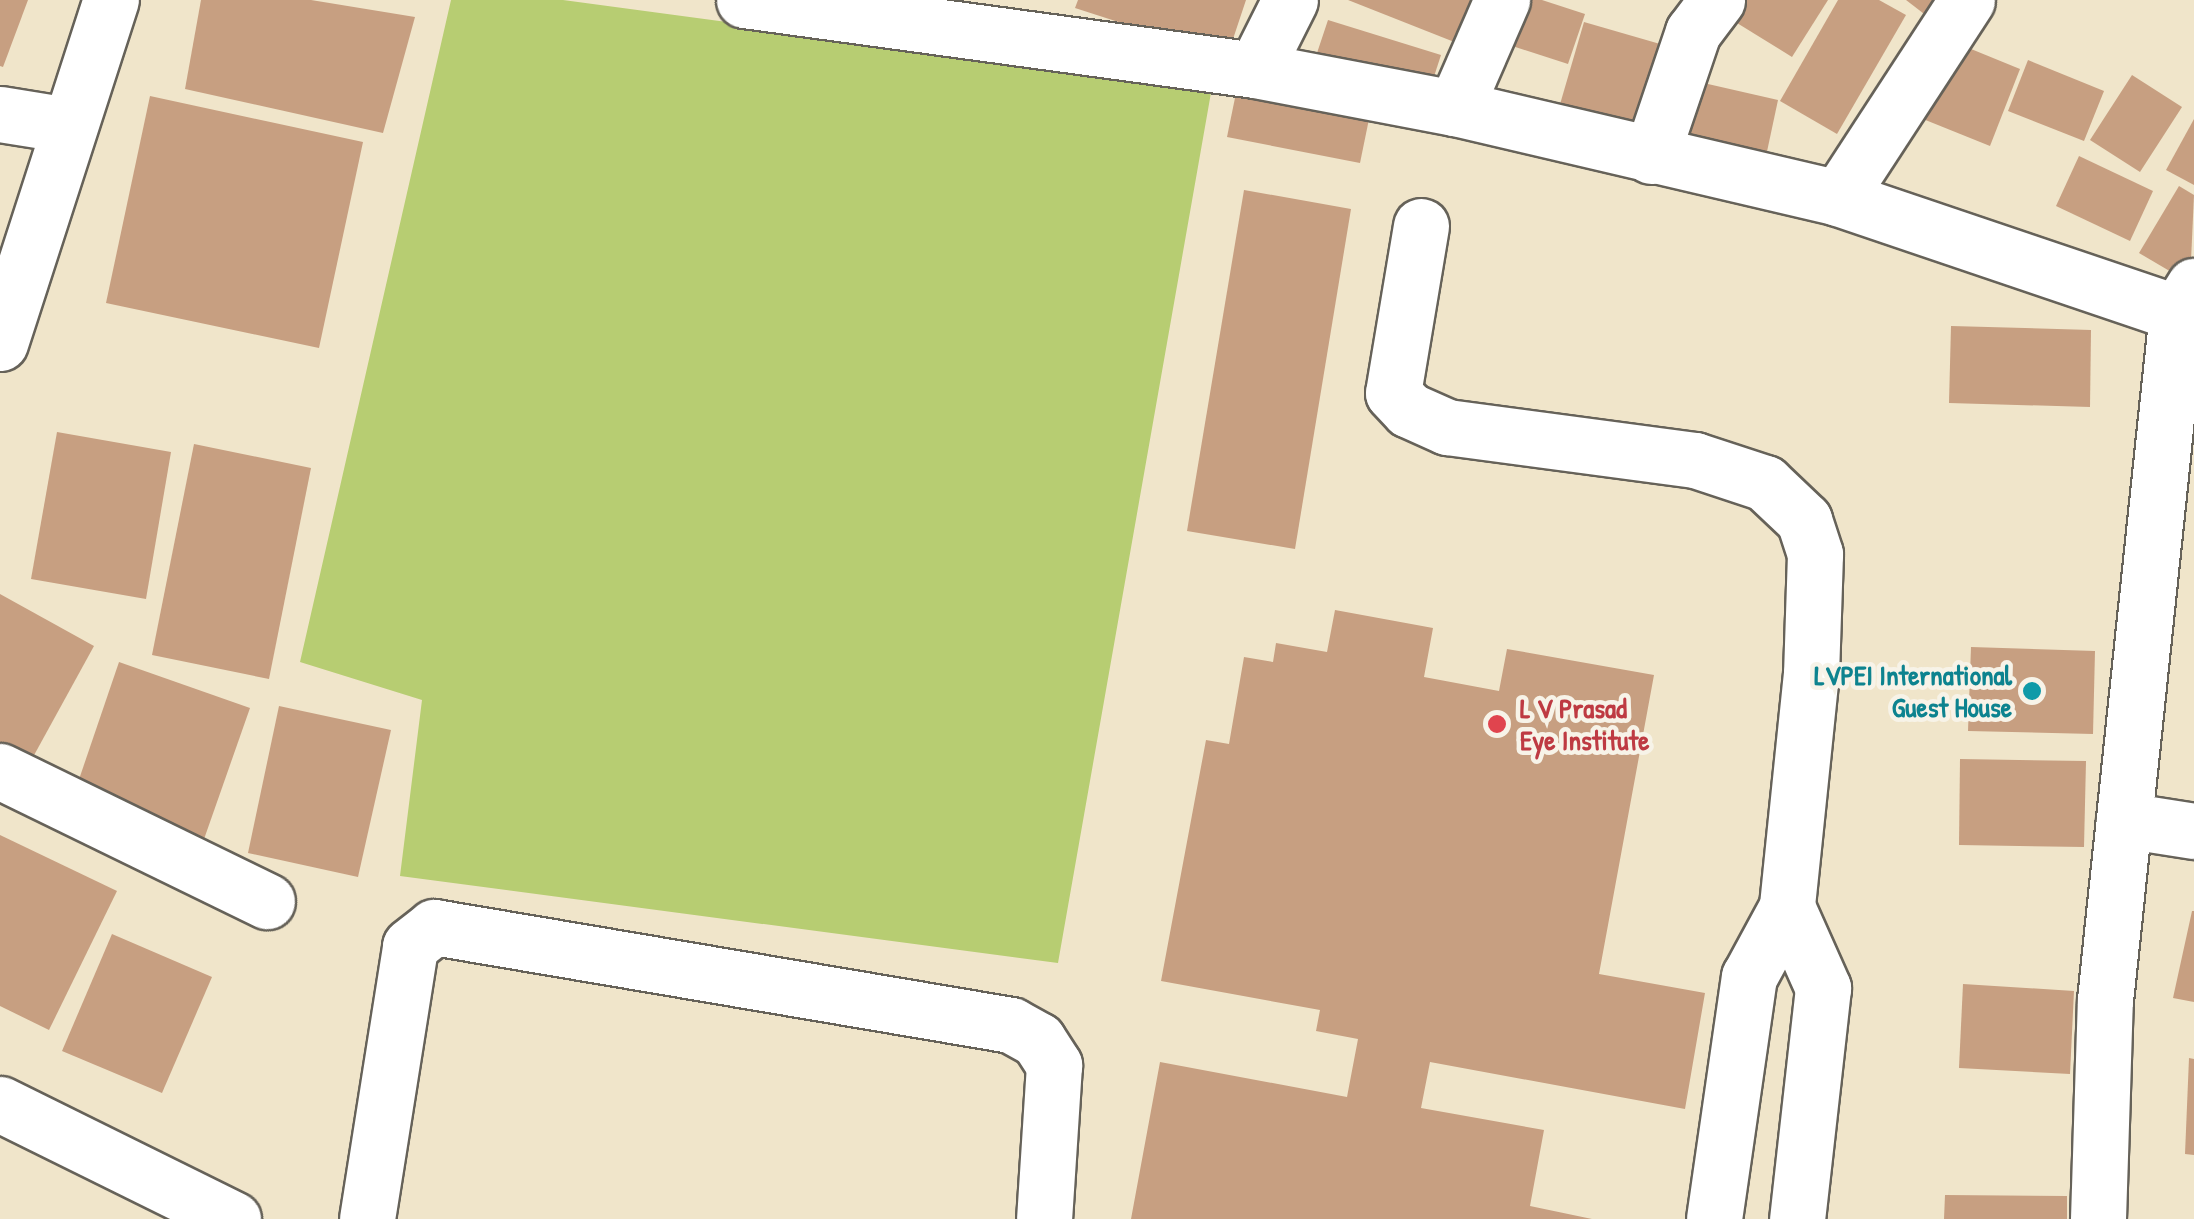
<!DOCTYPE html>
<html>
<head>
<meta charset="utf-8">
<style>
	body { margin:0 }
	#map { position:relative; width:2194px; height:1219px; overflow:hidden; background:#f0e5ca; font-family:"Patrick Hand",sans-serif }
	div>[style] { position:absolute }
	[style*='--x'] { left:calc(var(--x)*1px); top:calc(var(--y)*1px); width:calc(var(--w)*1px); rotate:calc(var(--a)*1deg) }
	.green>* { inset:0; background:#b7cd72 }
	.building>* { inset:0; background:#c79f81 }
	.roads { filter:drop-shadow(2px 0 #666259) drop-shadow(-2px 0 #666259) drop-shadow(0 2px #666259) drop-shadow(0 -2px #666259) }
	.minor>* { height:55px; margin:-27.5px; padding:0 27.5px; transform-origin:27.5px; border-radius:27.5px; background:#fff }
	.dots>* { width:28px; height:28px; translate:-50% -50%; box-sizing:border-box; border:5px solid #f7f3e8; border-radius:50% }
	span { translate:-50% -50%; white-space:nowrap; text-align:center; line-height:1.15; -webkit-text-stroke:9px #f7f3e8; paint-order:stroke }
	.culture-label { font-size:28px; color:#0d838f; font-weight:700 }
	.right { translate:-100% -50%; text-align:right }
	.health-label { font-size:28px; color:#be3a42; font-weight:700 }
	.left { translate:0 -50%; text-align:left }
</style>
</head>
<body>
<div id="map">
	<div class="green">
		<i style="clip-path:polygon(451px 0,563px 0,1212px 87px,1058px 963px,400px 876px,422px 700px,300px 662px)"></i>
	</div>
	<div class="building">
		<i style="clip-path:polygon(0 0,28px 0,3px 67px,0 66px)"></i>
		<i style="clip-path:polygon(201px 0,311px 0,415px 17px,383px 133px,185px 89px)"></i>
		<i style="clip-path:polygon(1078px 0,1246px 0,1227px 57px,1075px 8px)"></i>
		<i style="clip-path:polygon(1348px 0,1491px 0,1472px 49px)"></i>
		<i style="clip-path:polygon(1508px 0,1542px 0,1585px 14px,1568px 64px,1494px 40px)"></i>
		<i style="clip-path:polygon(1734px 0,1828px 0,1792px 57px,1724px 15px)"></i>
		<i style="clip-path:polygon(1838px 0,1879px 0,1906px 15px,1837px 134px,1780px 101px)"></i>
		<i style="clip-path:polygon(1906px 0,1947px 0,1932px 20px)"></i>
		<i style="clip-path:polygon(1328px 20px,1441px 55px,1428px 95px,1315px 59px)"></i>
		<i style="clip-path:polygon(1584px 22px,1667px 46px,1639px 142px,1556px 118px)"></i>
		<i style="clip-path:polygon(1949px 40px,2020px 69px,1990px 146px,1918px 117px)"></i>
		<i style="clip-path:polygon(2028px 60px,2104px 91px,2084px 141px,2008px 111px)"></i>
		<i style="clip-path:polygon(2132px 75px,2182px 107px,2140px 172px,2090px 140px)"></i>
		<i style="clip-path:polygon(1686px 79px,1778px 100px,1762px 175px,1669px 155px)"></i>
		<i style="clip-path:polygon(1236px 93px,1369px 119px,1360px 163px,1227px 137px)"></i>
		<i style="clip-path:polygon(150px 96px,363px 142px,319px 348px,106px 303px)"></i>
		<i style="clip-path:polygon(2194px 119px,2194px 185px,2166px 170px)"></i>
		<i style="clip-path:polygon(2079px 156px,2153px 191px,2130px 241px,2056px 206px)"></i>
		<i style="clip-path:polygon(2179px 186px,2194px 195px,2190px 283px,2139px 253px)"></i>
		<i style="clip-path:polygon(1244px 190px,1351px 209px,1295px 549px,1187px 531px)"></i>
		<i style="clip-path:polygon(1951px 326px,2091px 330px,2090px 407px,1949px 403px)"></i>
		<i style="clip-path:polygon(57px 432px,171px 452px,146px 599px,31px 579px)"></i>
		<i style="clip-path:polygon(194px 444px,311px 468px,269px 679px,152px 655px)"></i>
		<i style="clip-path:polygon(0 594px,94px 646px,27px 768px,0 753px)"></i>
		<i style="clip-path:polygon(1335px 610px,1433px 628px,1424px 677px,1499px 691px,1507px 649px,1654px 675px,1599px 974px,1705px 993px,1685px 1109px,1430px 1062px,1421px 1108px,1544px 1130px,1530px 1206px,1592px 1219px,1131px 1219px,1160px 1062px,1347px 1097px,1358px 1039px,1316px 1031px,1320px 1010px,1161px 981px,1206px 740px,1229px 744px,1244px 657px,1273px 662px,1276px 643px,1327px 652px)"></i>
		<i style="clip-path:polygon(1971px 647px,2095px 651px,2093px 734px,1968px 731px)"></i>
		<i style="clip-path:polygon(119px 662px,250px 708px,203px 842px,73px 797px)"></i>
		<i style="clip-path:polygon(279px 706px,391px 730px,358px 877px,248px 853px)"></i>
		<i style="clip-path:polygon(1960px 759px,2086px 761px,2084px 847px,1959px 845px)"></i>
		<i style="clip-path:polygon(0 835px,117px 891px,49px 1030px,0 1006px)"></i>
		<i style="clip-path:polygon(2192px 911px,2194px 911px,2194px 1002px,2173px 998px)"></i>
		<i style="clip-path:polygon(112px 934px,212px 977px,162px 1093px,62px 1051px)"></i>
		<i style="clip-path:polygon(1963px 984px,2074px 991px,2070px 1074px,1959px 1068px)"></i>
		<i style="clip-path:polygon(2189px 1058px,2194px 1059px,2194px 1155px,2185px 1154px)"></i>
		<i style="clip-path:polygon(1945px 1195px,2067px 1196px,2067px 1219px,1944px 1219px)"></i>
	</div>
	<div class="roads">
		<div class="minor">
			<i style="--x:744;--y:0;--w:516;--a:7.8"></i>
			<i style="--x:1255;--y:70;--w:204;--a:10.8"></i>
			<i style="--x:1455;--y:108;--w:393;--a:13.2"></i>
			<i style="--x:1838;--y:198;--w:358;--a:18.7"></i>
			<i style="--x:1255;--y:70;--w:78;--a:-63.4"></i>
			<i style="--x:1455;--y:108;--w:118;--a:-66.5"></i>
			<i style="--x:0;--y:114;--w:70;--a:9.1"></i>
			<i style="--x:1651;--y:156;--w:131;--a:-71.3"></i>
			<i style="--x:1693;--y:32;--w:40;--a:-53"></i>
			<i style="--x:1838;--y:198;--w:236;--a:-56.9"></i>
			<i style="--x:1421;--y:226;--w:169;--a:99.5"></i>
			<i style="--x:1393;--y:393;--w:23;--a:47"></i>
			<i style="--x:1409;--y:410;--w:42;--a:24.1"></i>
			<i style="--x:1447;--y:427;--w:250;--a:7.6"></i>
			<i style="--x:1695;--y:460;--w:74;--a:18.2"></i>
			<i style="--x:1765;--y:483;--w:54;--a:43.5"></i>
			<i style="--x:1804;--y:520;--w:36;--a:72"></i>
			<i style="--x:1815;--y:554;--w:119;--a:91.9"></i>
			<i style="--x:1811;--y:673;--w:235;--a:95.9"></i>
			<i style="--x:1787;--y:907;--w:89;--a:66"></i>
			<i style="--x:1823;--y:988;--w:232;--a:96.4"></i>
			<i style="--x:0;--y:343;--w:361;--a:-72.1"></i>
			<i style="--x:0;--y:771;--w:297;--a:26"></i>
			<i style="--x:2124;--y:820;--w:71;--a:8.9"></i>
			<i style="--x:0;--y:1104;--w:260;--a:26.3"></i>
			<i style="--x:367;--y:1219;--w:276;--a:-81"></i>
			<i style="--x:410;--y:946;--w:31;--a:-38"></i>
			<i style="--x:434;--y:927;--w:585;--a:9.64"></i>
			<i style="--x:1011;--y:1025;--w:31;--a:29"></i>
			<i style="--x:1038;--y:1040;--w:30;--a:57"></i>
			<i style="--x:1054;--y:1065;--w:154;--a:93.7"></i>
			<i style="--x:1714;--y:1219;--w:245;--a:-81.8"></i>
			<i style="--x:1749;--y:977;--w:80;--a:-61.5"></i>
			<i style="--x:2098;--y:1219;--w:219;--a:-88.2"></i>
			<i style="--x:2105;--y:1000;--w:691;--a:-84.02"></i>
			<i style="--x:2177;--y:313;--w:32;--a:-58"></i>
		</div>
	</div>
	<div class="dots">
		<i style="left:2032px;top:691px;background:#0f9aa8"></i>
		<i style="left:1497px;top:724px;background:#e0444e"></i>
	</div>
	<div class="culture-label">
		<span class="right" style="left:2012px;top:691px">LVPEI International<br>Guest House</span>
	</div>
	<div class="health-label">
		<span class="left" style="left:1520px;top:724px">L V Prasad<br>Eye Institute</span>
	</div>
</div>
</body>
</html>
